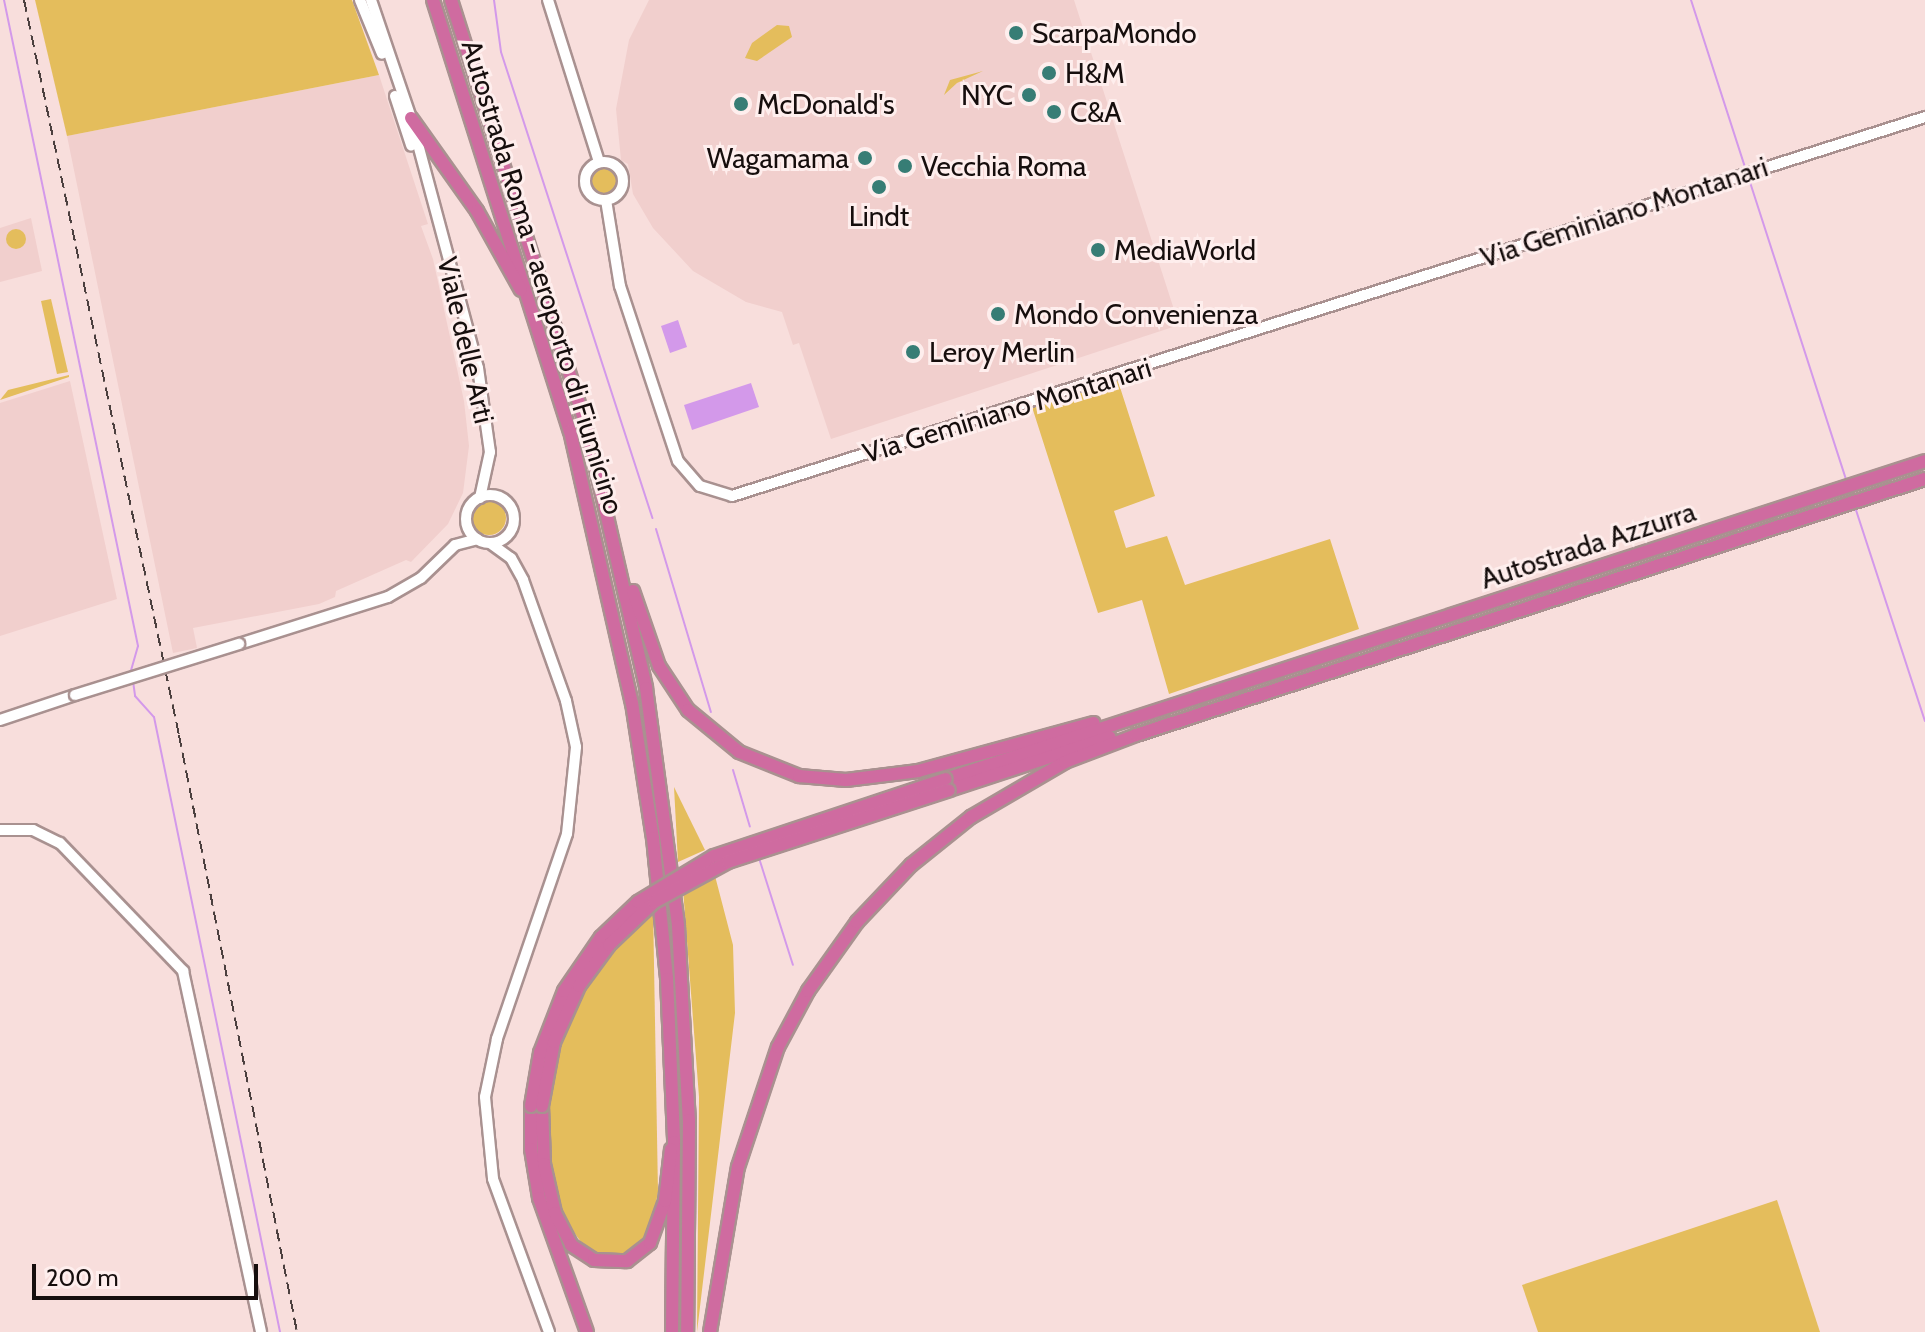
<!DOCTYPE html>
<html>
<head>
<meta charset="utf-8">
<style>
	body { margin:0 }
	#map { position:relative; width:1925px; height:1332px; overflow:hidden; background:#f8dedc; font-family:Cabin,sans-serif }
	div>[style] { position:absolute }
	[style*='--x'] { left:calc(var(--x)*1px); top:calc(var(--y)*1px); width:calc(var(--w)*1px); rotate:calc(var(--a)*1deg) }
	.built>* { inset:0; background:#f1cfcd }
	.green>* { inset:0; background:#e4bd5c }
	.round { border-radius:50% }
	.water>* { inset:0; background:#d399ea }
	.stream>* { height:2px; margin:-1px; padding:0 1px; transform-origin:1px; border-radius:1px; background:#d399ea }
	.roads { filter:drop-shadow(2px 0 #a99190) drop-shadow(-2px 0 #a99190) drop-shadow(0 2px #a99190) drop-shadow(0 -2px #a99190) }
	.secondary>* { height:10px; margin:-5px; padding:0 5px; transform-origin:5px; border-radius:5px; background:#fff }
	.secondary>.ring { margin:-5px; padding:0; box-sizing:content-box; background:none; border:10px solid #fff; border-radius:50% }
	.highway>* { height:12px; margin:-6px; padding:0 6px; transform-origin:6px; border-radius:6px; background:#cf6ba0 }
	.rail>* { height:2px; margin-top:-1px; transform-origin:0; background:repeating-linear-gradient(90deg,#4c403f 0 12px,transparent 0 18px) }
	.bridges { filter:drop-shadow(2px 0 #a99190) drop-shadow(-2px 0 #a99190) drop-shadow(0 2px #a99190) drop-shadow(0 -2px #a99190) }
	.secondary-bridge>* { height:10px; margin:-5px; padding:0 5px; transform-origin:5px; border-radius:5px; background:#fff }
	.highway-bridge>* { height:12px; margin:-6px; padding:0 6px; transform-origin:6px; border-radius:6px; background:#cf6ba0 }
	.dots>* { width:22px; height:22px; translate:-50% -50%; box-sizing:border-box; border:4px solid #feeeed; border-radius:50% }
	span { translate:-50% -50%; white-space:nowrap; text-align:center; line-height:1.15; -webkit-text-stroke:6px #feeeed; paint-order:stroke }
	.poi-label { font-size:28px; color:#160e0d }
	.left { translate:0 -50%; text-align:left }
	.right { translate:-100% -50%; text-align:right }
	.street-label { font-size:28px; color:#160e0d }
	.scale { position:absolute; left:32px; top:1264px; width:226px; height:36px; box-sizing:border-box; border:4px solid #160e0d; border-top:0; padding-left:10px; font-size:24px; line-height:28px; white-space:nowrap; color:#160e0d; -webkit-text-stroke:6px #feeeed; paint-order:stroke }
</style>
</head>
<body>
<div id="map">
	<div class="built">
		<i style="clip-path:polygon(649px 0,1074px 0,1179px 325px,831px 439px,799px 343px,793px 345px,782px 312px,746px 302px,693px 271px,653px 228px,633px 194px,628px 164px,621px 160px,616px 109px,629px 40px)"></i>
		<i style="clip-path:polygon(379px 75px,428px 224px,421px 226px,433px 259px,464px 401px,469px 446px,463px 493px,448px 524px,411px 562px,406px 560px,336px 591px,335px 597px,319px 604px,193px 628px,197px 648px,173px 653px,67px 136px)"></i>
		<i style="clip-path:polygon(31px 218px,42px 271px,0 282px,0 228px)"></i>
		<i style="clip-path:polygon(70px 381px,117px 599px,0 636px,0 403px)"></i>
	</div>
	<div class="green">
		<i style="clip-path:polygon(35px 0,352px 0,379px 75px,67px 136px)"></i>
		<i style="clip-path:polygon(777px 25px,789px 26px,792px 37px,757px 61px,745px 58px,752px 43px)"></i>
		<i style="clip-path:polygon(983px 71px,957px 83px,944px 95px,950px 80px)"></i>
		<i class="round" style="left:589px;top:166px;width:30px;height:30px"></i>
		<i class="round" style="left:6px;top:229px;width:20px;height:20px"></i>
		<i style="clip-path:polygon(51px 299px,68px 372px,57px 374px,41px 301px)"></i>
		<i style="clip-path:polygon(69px 375px,69px 377px,0 400px,8px 390px)"></i>
		<i style="clip-path:polygon(1118px 381px,1155px 496px,1114px 511px,1126px 548px,1167px 536px,1185px 585px,1330px 539px,1359px 629px,1169px 694px,1142px 600px,1098px 613px,1032px 407px)"></i>
		<i class="round" style="left:472px;top:501px;width:34px;height:34px"></i>
		<i style="clip-path:polygon(674px 787px,705px 850px,678px 862px)"></i>
		<i style="clip-path:polygon(714px 872px,733px 945px,735px 1013px,697px 1332px,699px 1097px,683px 889px)"></i>
		<i style="clip-path:polygon(653px 907px,658px 1192px,651px 1229px,639px 1247px,615px 1259px,589px 1253px,559px 1212px,550px 1176px,547px 1094px,559px 1039px,578px 994px,597px 966px)"></i>
		<i style="clip-path:polygon(1777px 1200px,1820px 1332px,1538px 1332px,1522px 1285px)"></i>
	</div>
	<div class="water">
		<i style="clip-path:polygon(678px 320px,687px 347px,670px 353px,661px 326px)"></i>
		<i style="clip-path:polygon(751px 383px,759px 407px,692px 430px,684px 405px)"></i>
	</div>
	<div class="stream">
		<i style="--x:4;--y:0;--w:660;--a:78.28"></i>
		<i style="--x:138;--y:646;--w:26;--a:106"></i>
		<i style="--x:494;--y:0;--w:52;--a:82.3"></i>
		<i style="--x:501;--y:52;--w:490;--a:72"></i>
		<i style="--x:1691;--y:0;--w:179;--a:72.1"></i>
		<i style="--x:1748;--y:176;--w:322;--a:72.1"></i>
		<i style="--x:1855;--y:507;--w:225;--a:71.9"></i>
		<i style="--x:656;--y:529;--w:191;--a:73.3"></i>
		<i style="--x:133;--y:681;--w:15;--a:82"></i>
		<i style="--x:135;--y:696;--w:28;--a:48"></i>
		<i style="--x:154;--y:717;--w:628;--a:78.42"></i>
		<i style="--x:733;--y:770;--w:59;--a:73.4"></i>
		<i style="--x:759;--y:858;--w:112;--a:72.4"></i>
	</div>
	<div class="roads">
		<div class="secondary">
			<i style="--x:360;--y:0;--w:58;--a:67.8"></i>
			<i style="--x:371;--y:0;--w:125;--a:71.3"></i>
			<i style="--x:411;--y:118;--w:259;--a:75"></i>
			<i style="--x:478;--y:368;--w:85;--a:81.9"></i>
			<i style="--x:490;--y:452;--w:47;--a:102.3"></i>
			<i style="--x:548;--y:0;--w:170;--a:72.5"></i>
			<i style="--x:395;--y:96;--w:52;--a:71.9"></i>
			<i class="ring" style="left:585px;top:162px;width:28px;height:28px"></i>
			<i style="--x:606;--y:200;--w:87;--a:80.8"></i>
			<i style="--x:620;--y:286;--w:184;--a:71.7"></i>
			<i style="--x:678;--y:461;--w:33;--a:49"></i>
			<i style="--x:700;--y:486;--w:34;--a:17"></i>
			<i style="--x:732;--y:496;--w:1252;--a:-17.62"></i>
			<i class="ring" style="left:466px;top:495px;width:38px;height:38px"></i>
			<i style="--x:490;--y:543;--w:26;--a:36"></i>
			<i style="--x:511;--y:558;--w:25;--a:61"></i>
			<i style="--x:523;--y:580;--w:128;--a:70.4"></i>
			<i style="--x:566;--y:701;--w:47;--a:77.7"></i>
			<i style="--x:576;--y:747;--w:87;--a:95.9"></i>
			<i style="--x:567;--y:834;--w:217;--a:108.9"></i>
			<i style="--x:497;--y:1039;--w:59;--a:101.7"></i>
			<i style="--x:485;--y:1097;--w:82;--a:84.4"></i>
			<i style="--x:493;--y:1179;--w:163;--a:69.9"></i>
			<i style="--x:239;--y:644;--w:156;--a:-17.5"></i>
			<i style="--x:388;--y:597;--w:38;--a:-30"></i>
			<i style="--x:421;--y:578;--w:47;--a:-44.1"></i>
			<i style="--x:455;--y:545;--w:23;--a:-15"></i>
			<i style="--x:0;--y:720;--w:79;--a:-18.4"></i>
			<i style="--x:0;--y:830;--w:33;--a:0"></i>
			<i style="--x:33;--y:830;--w:30;--a:26"></i>
			<i style="--x:60;--y:843;--w:178;--a:46.1"></i>
			<i style="--x:183;--y:971;--w:369;--a:77.8"></i>
		</div>
		<div class="highway">
			<i style="--x:433;--y:0;--w:452;--a:72.4"></i>
			<i style="--x:570;--y:431;--w:279;--a:77.2"></i>
			<i style="--x:632;--y:703;--w:137;--a:81.2"></i>
			<i style="--x:653;--y:838;--w:142;--a:84.3"></i>
			<i style="--x:667;--y:979;--w:163;--a:87.5"></i>
			<i style="--x:674;--y:1142;--w:190;--a:90.6"></i>
			<i style="--x:451;--y:0;--w:446;--a:72.4"></i>
			<i style="--x:586;--y:425;--w:270;--a:77.1"></i>
			<i style="--x:646;--y:688;--w:240;--a:82.3"></i>
			<i style="--x:678;--y:926;--w:194;--a:86.8"></i>
			<i style="--x:689;--y:1120;--w:212;--a:90.5"></i>
			<i style="--x:411;--y:118;--w:114;--a:54.6"></i>
			<i style="--x:477;--y:211;--w:90;--a:60.9"></i>
			<i style="--x:633;--y:591;--w:79;--a:70.9"></i>
			<i style="--x:659;--y:666;--w:53;--a:56.6"></i>
			<i style="--x:688;--y:710;--w:66;--a:39.5"></i>
			<i style="--x:739;--y:752;--w:65;--a:21.8"></i>
			<i style="--x:799;--y:776;--w:47;--a:4.9"></i>
			<i style="--x:846;--y:780;--w:73;--a:-7.1"></i>
			<i style="--x:918;--y:771;--w:182;--a:-15.3"></i>
			<i style="--x:946;--y:779;--w:1029;--a:-17.99"></i>
			<i style="--x:949;--y:790;--w:169;--a:-18.2"></i>
			<i style="--x:531;--y:1106;--w:43;--a:90"></i>
			<i style="--x:531;--y:1149;--w:50;--a:80.7"></i>
			<i style="--x:539;--y:1198;--w:142;--a:70.3"></i>
			<i style="--x:542;--y:1106;--w:58;--a:88"></i>
			<i style="--x:544;--y:1164;--w:50;--a:77.3"></i>
			<i style="--x:555;--y:1213;--w:36;--a:63"></i>
			<i style="--x:571;--y:1245;--w:27;--a:33"></i>
			<i style="--x:594;--y:1260;--w:33;--a:2"></i>
			<i style="--x:627;--y:1261;--w:29;--a:-38"></i>
			<i style="--x:650;--y:1243;--w:45;--a:-70.3"></i>
			<i style="--x:665;--y:1201;--w:52;--a:-83.4"></i>
			<i style="--x:710;--y:1332;--w:167;--a:-80.4"></i>
			<i style="--x:738;--y:1167;--w:126;--a:-71.6"></i>
			<i style="--x:778;--y:1047;--w:64;--a:-61.8"></i>
			<i style="--x:808;--y:991;--w:85;--a:-54.6"></i>
			<i style="--x:857;--y:922;--w:79;--a:-46.5"></i>
			<i style="--x:911;--y:865;--w:77;--a:-38.7"></i>
			<i style="--x:971;--y:817;--w:109;--a:-30.3"></i>
			<i style="--x:1065;--y:762;--w:76;--a:-20.8"></i>
			<i style="--x:1136;--y:735;--w:829;--a:-17.98"></i>
		</div>
	</div>
	<div class="rail">
		<i style="--x:24;--y:0;--w:751;--a:78.09"></i>
		<i style="--x:179;--y:735;--w:609;--a:78.82"></i>
	</div>
	<div class="bridges">
		<div class="secondary-bridge">
			<i style="--x:75;--y:695;--w:172;--a:-17.3"></i>
		</div>
		<div class="highway-bridge">
			<i style="--x:531;--y:1106;--w:54;--a:-80.4"></i>
			<i style="--x:540;--y:1053;--w:66;--a:-68.8"></i>
			<i style="--x:564;--y:991;--w:65;--a:-55.6"></i>
			<i style="--x:601;--y:937;--w:51;--a:-43.4"></i>
			<i style="--x:638;--y:902;--w:89;--a:-31.2"></i>
			<i style="--x:714;--y:856;--w:244;--a:-18.4"></i>
			<i style="--x:542;--y:1106;--w:65;--a:-79.4"></i>
			<i style="--x:554;--y:1042;--w:61;--a:-65.9"></i>
			<i style="--x:579;--y:986;--w:51;--a:-53.8"></i>
			<i style="--x:609;--y:945;--w:62;--a:-43.7"></i>
			<i style="--x:654;--y:902;--w:84;--a:-28.4"></i>
			<i style="--x:728;--y:862;--w:232;--a:-18"></i>
		</div>
	</div>
	<div class="dots">
		<i style="left:1016px;top:33px;background:#377d75"></i>
		<i style="left:1049px;top:73px;background:#377d75"></i>
		<i style="left:1029px;top:95px;background:#377d75"></i>
		<i style="left:741px;top:104px;background:#377d75"></i>
		<i style="left:1054px;top:112px;background:#377d75"></i>
		<i style="left:865px;top:158px;background:#377d75"></i>
		<i style="left:905px;top:166px;background:#377d75"></i>
		<i style="left:879px;top:187px;background:#377d75"></i>
		<i style="left:1098px;top:250px;background:#377d75"></i>
		<i style="left:998px;top:314px;background:#377d75"></i>
		<i style="left:913px;top:352px;background:#377d75"></i>
	</div>
	<div class="poi-label">
		<span class="left" style="left:1032px;top:33px">ScarpaMondo</span>
		<span class="left" style="left:1065px;top:73px">H&amp;M</span>
		<span class="right" style="left:1013px;top:95px">NYC</span>
		<span class="left" style="left:757px;top:104px">McDonald's</span>
		<span class="left" style="left:1070px;top:112px">C&amp;A</span>
		<span class="right" style="left:849px;top:158px">Wagamama</span>
		<span class="left" style="left:921px;top:166px">Vecchia Roma</span>
		<span style="left:879px;top:216px">Lindt</span>
		<span class="left" style="left:1114px;top:250px">MediaWorld</span>
		<span class="left" style="left:1014px;top:314px">Mondo Convenienza</span>
		<span class="left" style="left:929px;top:352px">Leroy Merlin</span>
	</div>
	<div class="street-label">
		<span style="left:1624px;top:212px;rotate:-18deg">Via Geminiano Montanari</span>
		<span style="left:543px;top:277px;rotate:73deg">Autostrada Roma - aeroporto di Fiumicino</span>
		<span style="left:466px;top:340px;rotate:77deg">Viale delle Arti</span>
		<span style="left:1007px;top:410px;rotate:-17deg">Via Geminiano Montanari</span>
		<span style="left:1588px;top:545px;rotate:-18deg">Autostrada Azzurra</span>
	</div>
	<div class="scale">200 m</div>
</div>
</body>
</html>
